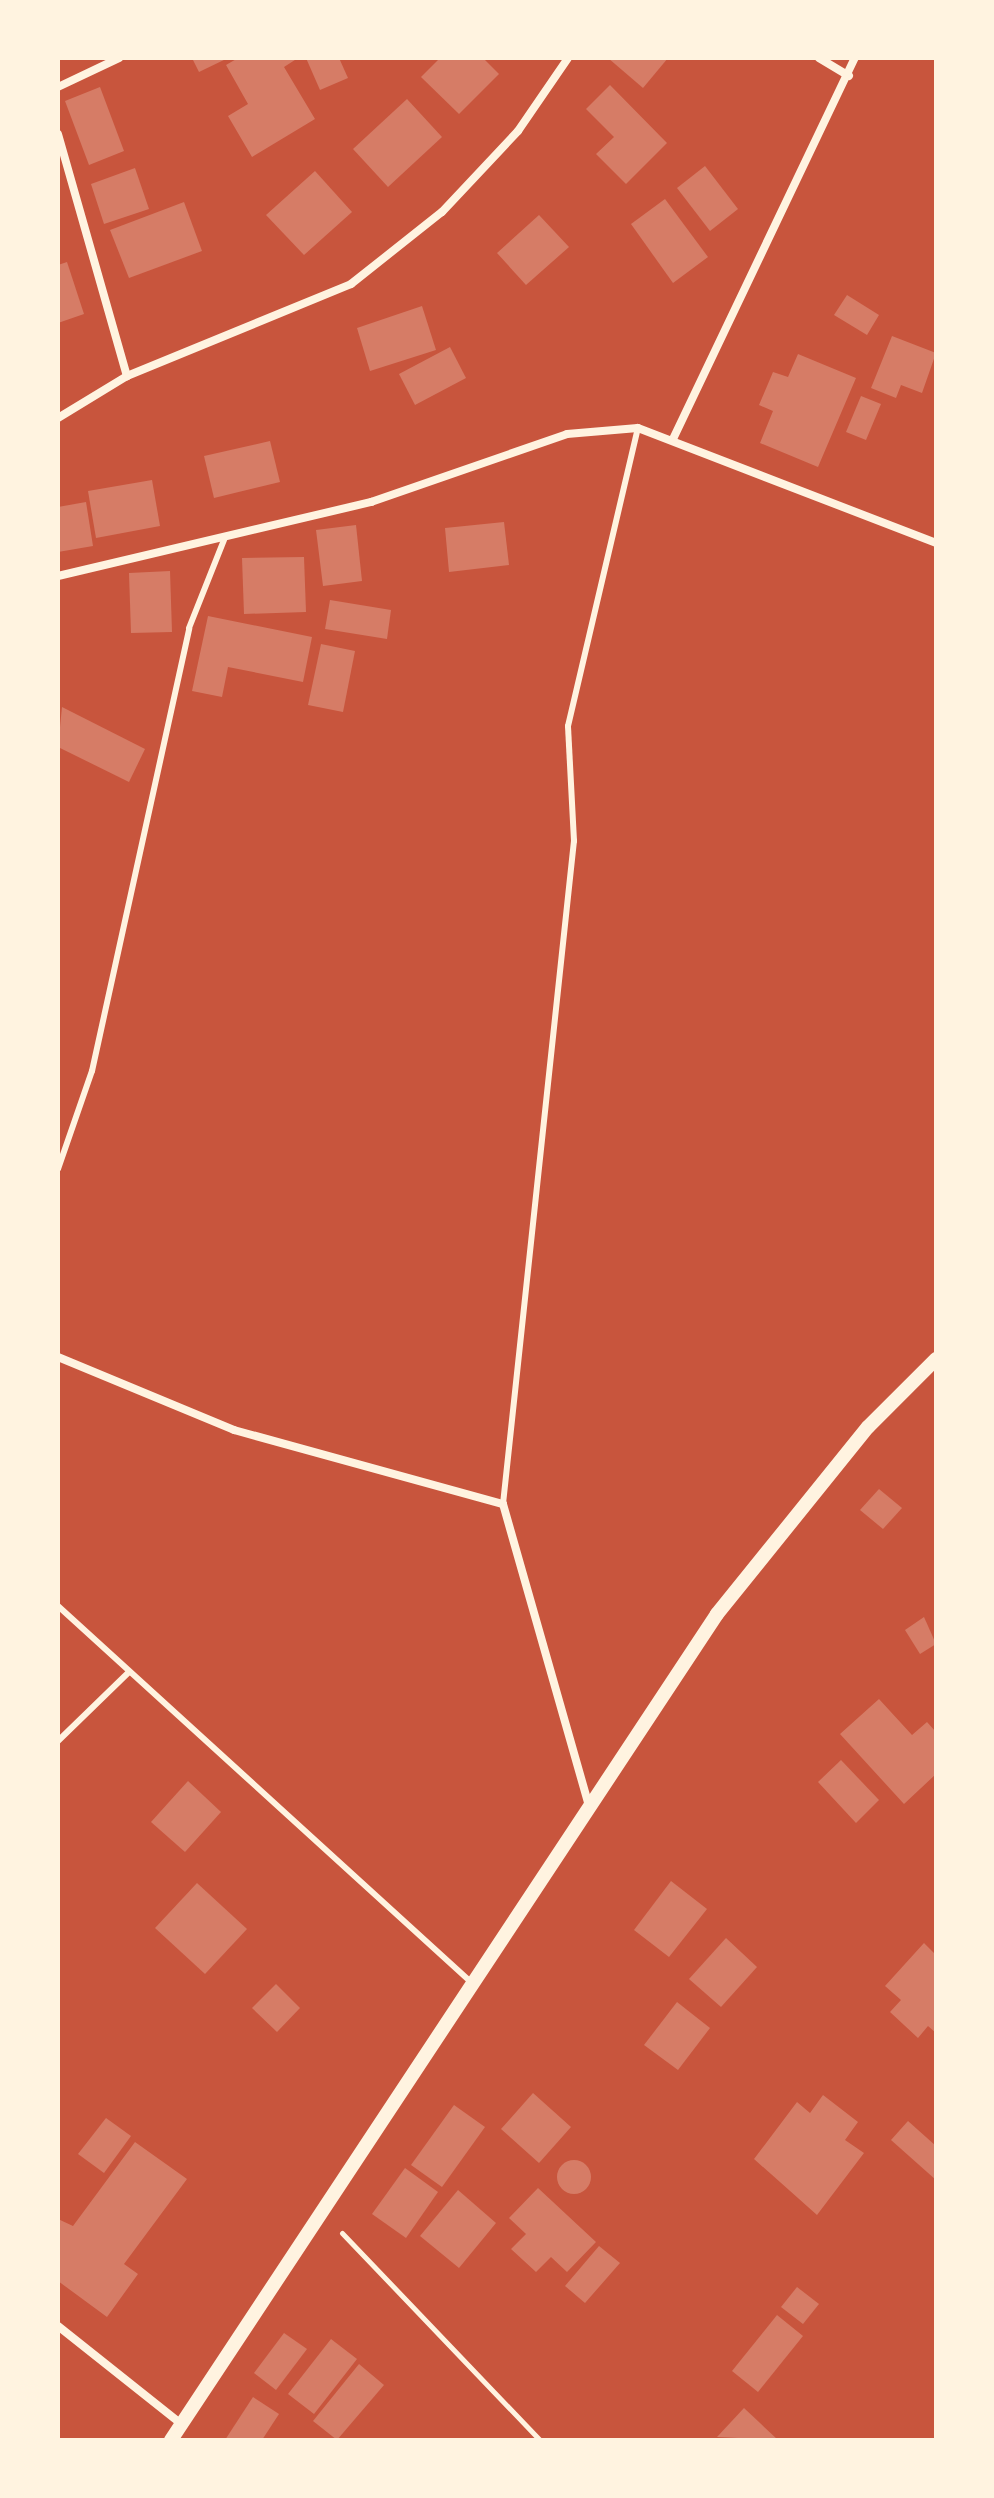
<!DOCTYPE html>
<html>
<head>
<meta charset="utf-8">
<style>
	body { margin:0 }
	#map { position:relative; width:994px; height:2498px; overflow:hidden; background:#c8553d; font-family:Manrope,sans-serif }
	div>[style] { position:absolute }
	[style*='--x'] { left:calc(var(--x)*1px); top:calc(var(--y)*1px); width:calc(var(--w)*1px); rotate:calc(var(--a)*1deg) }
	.building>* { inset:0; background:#d67c66 }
	.round { border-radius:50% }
	.path>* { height:5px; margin:-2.5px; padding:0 2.5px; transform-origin:2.5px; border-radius:2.5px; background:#fff3e0 }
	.service>* { height:6px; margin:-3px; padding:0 3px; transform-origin:3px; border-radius:3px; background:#fff3e0 }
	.minor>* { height:8px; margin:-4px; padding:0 4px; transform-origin:4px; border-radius:4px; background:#fff3e0 }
	.tertiary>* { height:14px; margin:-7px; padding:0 7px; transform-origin:7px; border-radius:7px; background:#fff3e0 }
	span { translate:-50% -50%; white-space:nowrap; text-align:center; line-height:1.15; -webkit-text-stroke:8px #fff3e0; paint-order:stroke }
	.frame { position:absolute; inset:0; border:60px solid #fff3e0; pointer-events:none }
</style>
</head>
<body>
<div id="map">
	<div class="building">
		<i style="clip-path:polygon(192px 58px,228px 58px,199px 72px)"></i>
		<i style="clip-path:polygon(238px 58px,298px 58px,284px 67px,315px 119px,252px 157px,228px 116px,248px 104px,226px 65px)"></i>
		<i style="clip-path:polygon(306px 58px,339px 58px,348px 78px,320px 90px)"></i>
		<i style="clip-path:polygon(440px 58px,483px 58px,499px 74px,459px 114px,421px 77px)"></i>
		<i style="clip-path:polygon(608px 58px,668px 58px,643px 88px)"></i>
		<i style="clip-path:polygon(610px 85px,667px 143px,626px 184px,596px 154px,614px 137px,586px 109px)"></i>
		<i style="clip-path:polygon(100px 87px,124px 151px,89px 165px,65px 101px)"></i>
		<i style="clip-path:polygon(407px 99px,442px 137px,388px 187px,353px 149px)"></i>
		<i style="clip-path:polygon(705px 166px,738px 209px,710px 231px,677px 188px)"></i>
		<i style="clip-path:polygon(135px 168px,149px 209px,104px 224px,91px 184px)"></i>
		<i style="clip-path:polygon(315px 171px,352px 212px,304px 255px,266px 215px)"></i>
		<i style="clip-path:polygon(665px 199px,708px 257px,673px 283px,631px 224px)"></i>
		<i style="clip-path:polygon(184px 202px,202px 251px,129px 278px,110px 230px)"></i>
		<i style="clip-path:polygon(539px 215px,569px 247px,526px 285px,497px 253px)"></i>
		<i style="clip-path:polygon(67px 262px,84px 314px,58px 323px,58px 265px)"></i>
		<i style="clip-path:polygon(847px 295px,879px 315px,867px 335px,834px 315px)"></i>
		<i style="clip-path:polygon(422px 306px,436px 350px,370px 371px,357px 328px)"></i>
		<i style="clip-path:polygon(892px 336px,936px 353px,922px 393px,901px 385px,896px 398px,871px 388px)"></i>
		<i style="clip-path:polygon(450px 347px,466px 378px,415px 405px,399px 374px)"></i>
		<i style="clip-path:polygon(798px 354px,856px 378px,818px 467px,760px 443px,773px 411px,759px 405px,773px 372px,788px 377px)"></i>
		<i style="clip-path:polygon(861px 396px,881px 404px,866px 440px,846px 432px)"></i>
		<i style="clip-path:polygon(270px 441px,280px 482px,214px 498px,204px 456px)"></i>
		<i style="clip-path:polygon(152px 480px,160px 526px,96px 538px,88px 491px)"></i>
		<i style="clip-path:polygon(86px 502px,93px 546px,58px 552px,58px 507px)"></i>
		<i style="clip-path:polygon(504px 522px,509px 565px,449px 572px,445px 528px)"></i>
		<i style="clip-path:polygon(356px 525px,362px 581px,323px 586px,316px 530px)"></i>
		<i style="clip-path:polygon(304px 557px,306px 612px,244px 614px,242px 558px)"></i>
		<i style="clip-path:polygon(170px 571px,172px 632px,131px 633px,129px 573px)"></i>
		<i style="clip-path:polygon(330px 600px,391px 610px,387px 639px,325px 629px)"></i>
		<i style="clip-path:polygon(208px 616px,312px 637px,303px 682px,228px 667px,222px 697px,192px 691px)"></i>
		<i style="clip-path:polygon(321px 644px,355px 651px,343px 712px,308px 705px)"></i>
		<i style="clip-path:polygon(62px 707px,145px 749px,129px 782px,58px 747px)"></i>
		<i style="clip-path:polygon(879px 1489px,902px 1508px,883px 1529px,860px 1510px)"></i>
		<i style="clip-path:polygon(924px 1617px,936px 1644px,920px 1654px,905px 1630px)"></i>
		<i style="clip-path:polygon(879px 1699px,912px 1735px,927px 1722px,936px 1732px,936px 1774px,904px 1804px,840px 1734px)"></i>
		<i style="clip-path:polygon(841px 1760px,879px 1800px,856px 1823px,818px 1782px)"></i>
		<i style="clip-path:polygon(188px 1781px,221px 1812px,185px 1852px,151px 1822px)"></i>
		<i style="clip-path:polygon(671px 1881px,707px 1909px,669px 1957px,634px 1930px)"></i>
		<i style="clip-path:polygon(197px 1883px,247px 1929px,205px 1974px,155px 1928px)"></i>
		<i style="clip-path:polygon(726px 1938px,757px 1967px,721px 2007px,689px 1979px)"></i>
		<i style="clip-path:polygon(924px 1943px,936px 1955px,936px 2033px,928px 2026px,918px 2038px,890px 2012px,901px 2000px,885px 1986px)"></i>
		<i style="clip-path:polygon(276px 1984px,300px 2008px,277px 2032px,252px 2008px)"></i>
		<i style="clip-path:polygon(677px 2002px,710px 2028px,678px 2070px,644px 2045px)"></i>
		<i style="clip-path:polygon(533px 2093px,571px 2127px,539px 2163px,501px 2129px)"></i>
		<i style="clip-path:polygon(823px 2095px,858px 2122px,845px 2140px,864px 2153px,817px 2215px,754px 2159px,797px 2102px,810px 2113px)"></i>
		<i style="clip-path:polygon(454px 2105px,485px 2127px,442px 2187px,411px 2165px)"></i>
		<i style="clip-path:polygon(106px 2118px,131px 2136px,104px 2173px,78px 2154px)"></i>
		<i style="clip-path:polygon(908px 2121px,936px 2146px,936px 2180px,891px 2140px)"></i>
		<i style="clip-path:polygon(135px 2142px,187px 2179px,124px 2264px,138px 2274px,107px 2317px,58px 2281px,58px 2219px,73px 2226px)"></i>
		<i class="round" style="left:557px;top:2160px;width:34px;height:34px"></i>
		<i style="clip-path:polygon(405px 2168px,438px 2192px,406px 2238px,372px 2214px)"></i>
		<i style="clip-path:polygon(538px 2188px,596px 2242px,567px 2272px,551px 2257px,536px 2272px,511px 2249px,526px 2234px,509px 2218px)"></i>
		<i style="clip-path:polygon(458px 2190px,496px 2223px,459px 2268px,420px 2236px)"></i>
		<i style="clip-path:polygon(599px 2246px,620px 2263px,585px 2303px,565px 2286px)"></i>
		<i style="clip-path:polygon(797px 2287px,819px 2304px,803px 2324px,781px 2307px)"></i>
		<i style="clip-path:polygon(777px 2315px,803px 2336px,758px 2392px,732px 2371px)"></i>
		<i style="clip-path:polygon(284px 2333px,307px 2349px,276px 2390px,254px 2373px)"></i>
		<i style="clip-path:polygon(331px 2339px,357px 2359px,314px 2414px,288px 2394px)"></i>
		<i style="clip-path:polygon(359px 2364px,384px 2385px,337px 2440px,313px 2421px)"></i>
		<i style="clip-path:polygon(253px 2397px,279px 2414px,262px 2440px,225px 2440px)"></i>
		<i style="clip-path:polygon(744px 2408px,778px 2440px,717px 2437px)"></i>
	</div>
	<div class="path">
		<i style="--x:342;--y:2233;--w:286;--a:46.3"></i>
	</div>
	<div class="service">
		<i style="--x:58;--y:1169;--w:104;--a:-70.9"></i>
		<i style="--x:92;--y:1071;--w:453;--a:-77.6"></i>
		<i style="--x:189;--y:628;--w:95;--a:-68.3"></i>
		<i style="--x:503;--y:1504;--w:667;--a:-83.89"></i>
		<i style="--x:574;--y:841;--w:115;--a:-93"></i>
		<i style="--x:568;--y:726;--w:306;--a:-76.8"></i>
		<i style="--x:58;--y:1606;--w:559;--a:42.32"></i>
		<i style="--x:58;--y:1741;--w:99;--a:-44.2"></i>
	</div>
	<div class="minor">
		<i style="--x:819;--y:58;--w:35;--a:31"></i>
		<i style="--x:58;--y:87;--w:68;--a:-25.4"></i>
		<i style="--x:58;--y:134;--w:252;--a:74.1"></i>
		<i style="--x:58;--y:418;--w:81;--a:-31.3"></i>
		<i style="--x:127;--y:376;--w:242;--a:-22.3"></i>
		<i style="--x:351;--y:284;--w:116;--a:-38.4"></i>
		<i style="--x:442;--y:212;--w:111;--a:-46.8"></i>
		<i style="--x:518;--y:131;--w:88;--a:-55.6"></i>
		<i style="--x:673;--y:439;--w:422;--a:-64.5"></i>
		<i style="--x:58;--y:576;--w:322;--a:-13.3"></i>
		<i style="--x:371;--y:502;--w:207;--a:-19.1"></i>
		<i style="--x:567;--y:434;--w:71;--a:-4.8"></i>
		<i style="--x:638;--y:428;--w:319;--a:21.1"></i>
		<i style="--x:58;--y:1357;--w:191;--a:22.5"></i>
		<i style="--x:234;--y:1430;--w:279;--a:15.4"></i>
		<i style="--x:503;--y:1504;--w:311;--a:74.1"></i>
		<i style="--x:58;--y:2326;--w:157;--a:38.5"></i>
	</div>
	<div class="tertiary">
		<i style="--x:171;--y:2440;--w:990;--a:-56.53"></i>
		<i style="--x:717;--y:1614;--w:240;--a:-51.1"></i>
		<i style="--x:868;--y:1427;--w:96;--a:-45"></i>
	</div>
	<div class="frame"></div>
</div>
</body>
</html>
